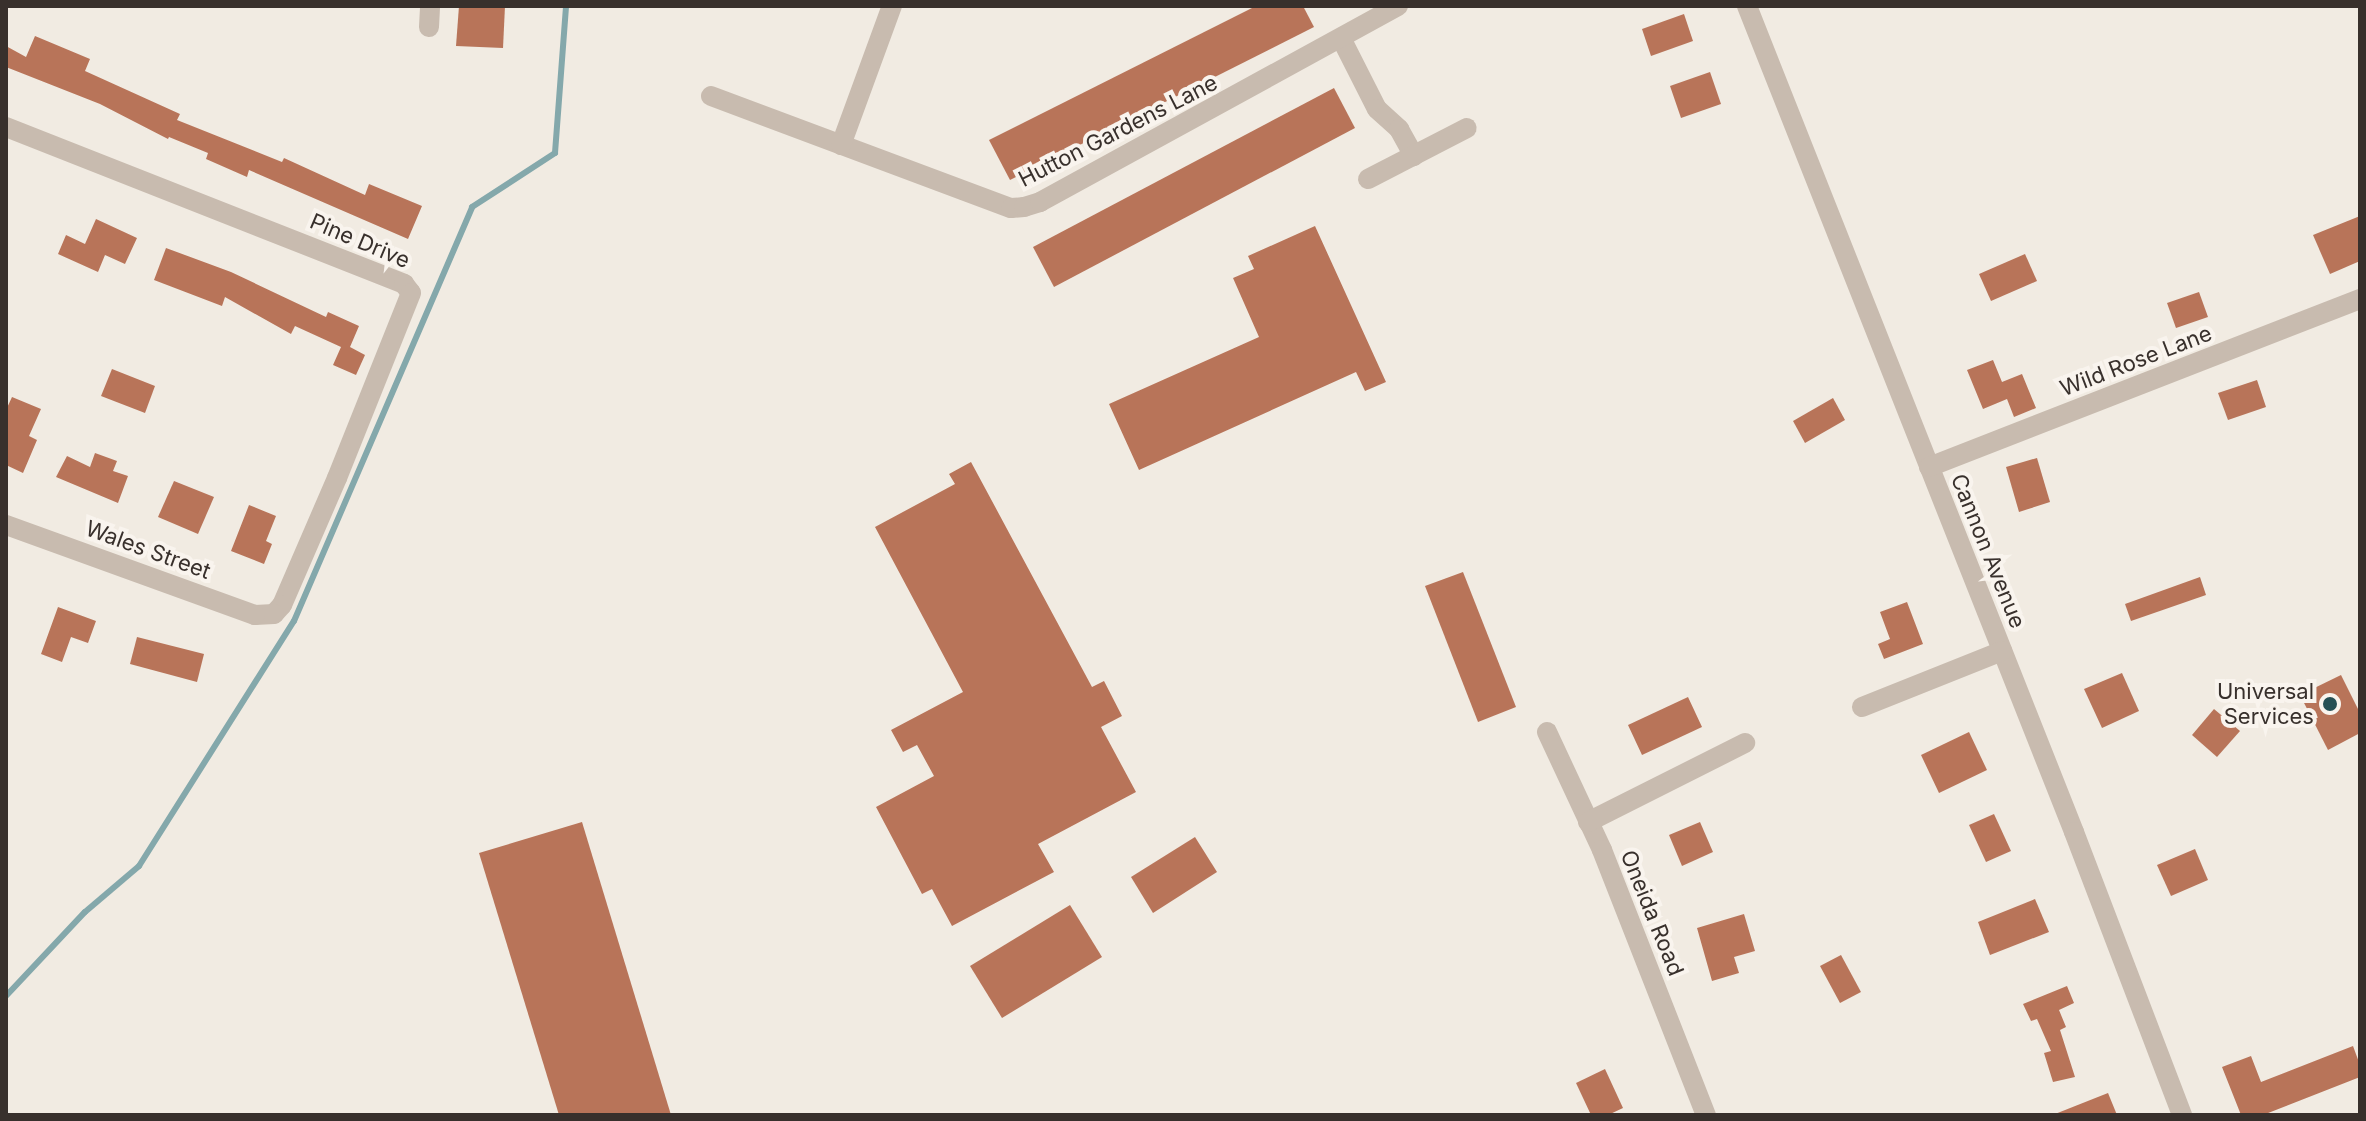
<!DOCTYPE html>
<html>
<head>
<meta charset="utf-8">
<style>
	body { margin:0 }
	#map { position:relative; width:2366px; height:1121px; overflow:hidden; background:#f1ebe2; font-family:Inter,sans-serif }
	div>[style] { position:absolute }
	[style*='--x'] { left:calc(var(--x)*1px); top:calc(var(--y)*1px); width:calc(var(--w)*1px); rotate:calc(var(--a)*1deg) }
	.stream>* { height:6px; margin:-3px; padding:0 3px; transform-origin:3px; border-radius:3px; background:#84a8ab }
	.building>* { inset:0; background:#b87459 }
	.street>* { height:20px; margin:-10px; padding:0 10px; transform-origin:10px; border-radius:10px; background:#c8bbaf }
	.dots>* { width:22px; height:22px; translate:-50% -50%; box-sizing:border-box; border:4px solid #f9f4ee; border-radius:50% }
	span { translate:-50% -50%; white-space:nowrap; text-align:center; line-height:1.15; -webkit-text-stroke:8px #f9f4ee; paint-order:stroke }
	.street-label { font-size:22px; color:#38302c }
	.poi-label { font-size:22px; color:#38302c }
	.right { translate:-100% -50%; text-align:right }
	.frame { position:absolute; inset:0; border:8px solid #38302c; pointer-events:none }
</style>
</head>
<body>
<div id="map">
	<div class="stream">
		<i style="--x:6;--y:996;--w:115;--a:-46.8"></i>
		<i style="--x:85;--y:912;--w:71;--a:-40.4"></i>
		<i style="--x:139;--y:866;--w:290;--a:-57.7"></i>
		<i style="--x:294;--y:621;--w:451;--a:-66.7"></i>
		<i style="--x:472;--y:207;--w:99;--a:-33"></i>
		<i style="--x:555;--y:153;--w:147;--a:-85.7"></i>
	</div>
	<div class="building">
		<i style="clip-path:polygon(459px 6px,505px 6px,503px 48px,456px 46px)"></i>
		<i style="clip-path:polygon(1256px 6px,1303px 6px,1314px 27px,1010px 180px,989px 140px)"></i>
		<i style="clip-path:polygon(1684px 14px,1693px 41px,1651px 56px,1642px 29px)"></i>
		<i style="clip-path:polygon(35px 36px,90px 59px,85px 71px,180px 114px,177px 120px,282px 162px,284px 158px,365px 195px,369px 184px,422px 206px,408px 239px,249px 170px,247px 177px,206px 159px,208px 153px,169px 137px,168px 139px,100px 104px,6px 67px,6px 46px,26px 57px)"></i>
		<i style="clip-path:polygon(1710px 72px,1721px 104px,1681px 118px,1670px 86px)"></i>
		<i style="clip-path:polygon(1334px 88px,1355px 128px,1054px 287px,1033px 247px)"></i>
		<i style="clip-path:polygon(2360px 216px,2360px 261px,2330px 274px,2313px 235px)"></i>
		<i style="clip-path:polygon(96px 219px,137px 238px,125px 264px,105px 255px,98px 272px,58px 254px,66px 235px,85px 244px)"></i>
		<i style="clip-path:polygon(1315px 226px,1386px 382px,1365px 391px,1356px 372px,1139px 470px,1109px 404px,1259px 337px,1233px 278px,1254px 269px,1248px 256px)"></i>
		<i style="clip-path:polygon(166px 248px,231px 272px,326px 317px,328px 312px,359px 326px,350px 347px,365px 355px,356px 375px,333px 365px,341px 347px,295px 326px,291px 334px,225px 297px,222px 306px,154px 280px)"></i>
		<i style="clip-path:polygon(2025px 254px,2037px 281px,1991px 301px,1979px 274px)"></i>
		<i style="clip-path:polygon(2199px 292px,2208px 317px,2176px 328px,2167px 303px)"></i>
		<i style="clip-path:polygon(1993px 360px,2002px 382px,2022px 374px,2036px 408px,2014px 417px,2007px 399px,1983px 409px,1967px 370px)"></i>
		<i style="clip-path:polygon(112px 369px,155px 386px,145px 413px,101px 396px)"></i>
		<i style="clip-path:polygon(2257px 380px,2266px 407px,2228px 420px,2218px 393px)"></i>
		<i style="clip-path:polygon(12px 397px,41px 409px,29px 436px,37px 440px,23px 473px,6px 465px,6px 410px)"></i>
		<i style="clip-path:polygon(1833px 398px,1845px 420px,1805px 443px,1793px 421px)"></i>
		<i style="clip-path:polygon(95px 453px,117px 461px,113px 471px,128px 476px,118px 503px,56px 477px,67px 456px,90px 467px)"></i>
		<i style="clip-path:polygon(2037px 458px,2050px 502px,2019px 512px,2006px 467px)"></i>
		<i style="clip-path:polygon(971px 462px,1092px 687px,1104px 681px,1122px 716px,1101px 727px,1136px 792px,1038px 844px,1054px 872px,952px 926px,932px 889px,922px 894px,876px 807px,934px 776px,917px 745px,903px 752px,891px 730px,963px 692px,875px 527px,955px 484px,949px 474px)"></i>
		<i style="clip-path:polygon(174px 481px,214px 497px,198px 534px,158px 517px)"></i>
		<i style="clip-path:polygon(249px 505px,276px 516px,266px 541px,272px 544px,264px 564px,231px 551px)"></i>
		<i style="clip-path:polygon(1463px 572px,1516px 707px,1478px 722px,1425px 586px)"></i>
		<i style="clip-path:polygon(2200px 577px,2206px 595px,2131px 621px,2125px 604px)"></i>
		<i style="clip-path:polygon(1907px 602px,1923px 644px,1884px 659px,1878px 644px,1890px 639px,1880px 612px)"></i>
		<i style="clip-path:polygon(58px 607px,96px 621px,88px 643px,71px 637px,62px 662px,41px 654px)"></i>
		<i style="clip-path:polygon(137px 637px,204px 654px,197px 682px,130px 664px)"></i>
		<i style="clip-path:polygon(2122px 673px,2139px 711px,2102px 728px,2084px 689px)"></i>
		<i style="clip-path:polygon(2341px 675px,2360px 713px,2360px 733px,2328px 750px,2300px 695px)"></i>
		<i style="clip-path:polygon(1688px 697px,1702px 727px,1642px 755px,1628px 725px)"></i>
		<i style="clip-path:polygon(2214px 709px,2240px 731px,2217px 757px,2192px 735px)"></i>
		<i style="clip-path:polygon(1969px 732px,1987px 770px,1939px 793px,1921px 755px)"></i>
		<i style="clip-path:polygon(1994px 814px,2011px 851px,1986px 862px,1969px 825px)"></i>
		<i style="clip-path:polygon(582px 822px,671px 1115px,559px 1115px,479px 853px)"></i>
		<i style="clip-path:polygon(1700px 822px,1713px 852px,1682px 866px,1669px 835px)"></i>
		<i style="clip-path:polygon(1195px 837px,1217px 872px,1153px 913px,1131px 877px)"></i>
		<i style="clip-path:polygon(2195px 849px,2208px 880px,2171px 896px,2157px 865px)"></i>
		<i style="clip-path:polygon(2035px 899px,2049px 932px,1990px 955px,1978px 922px)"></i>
		<i style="clip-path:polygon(1070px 905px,1102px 957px,1002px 1018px,970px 966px)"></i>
		<i style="clip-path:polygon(1744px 914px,1755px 951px,1734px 957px,1739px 973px,1712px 981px,1697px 928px)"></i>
		<i style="clip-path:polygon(1841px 955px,1861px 992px,1840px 1003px,1820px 966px)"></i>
		<i style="clip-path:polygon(2067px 986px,2074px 1003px,2059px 1010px,2066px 1027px,2060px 1030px,2075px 1077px,2053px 1082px,2044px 1053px,2051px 1051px,2037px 1019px,2031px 1021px,2023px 1004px)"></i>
		<i style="clip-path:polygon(2353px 1046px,2360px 1065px,2360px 1077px,2263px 1115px,2241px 1115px,2222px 1067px,2251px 1056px,2261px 1082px)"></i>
		<i style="clip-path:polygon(1605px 1069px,1623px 1108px,1608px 1115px,1591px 1115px,1576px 1083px)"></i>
		<i style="clip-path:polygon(2108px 1093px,2117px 1115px,2055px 1115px,2055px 1114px)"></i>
	</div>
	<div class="street">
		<i style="--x:1747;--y:6;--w:888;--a:68.4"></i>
		<i style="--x:2074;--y:832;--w:303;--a:69.1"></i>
		<i style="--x:429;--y:27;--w:21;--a:-87"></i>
		<i style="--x:1342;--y:40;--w:77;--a:63.1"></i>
		<i style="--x:1377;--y:109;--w:30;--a:42"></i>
		<i style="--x:1399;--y:129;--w:31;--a:61"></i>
		<i style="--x:711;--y:96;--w:320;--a:20.5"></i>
		<i style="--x:1011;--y:208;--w:13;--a:-4"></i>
		<i style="--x:1024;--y:207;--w:17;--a:-17"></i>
		<i style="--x:1040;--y:202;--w:408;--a:-28.7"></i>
		<i style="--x:6;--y:127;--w:428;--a:21.5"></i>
		<i style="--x:404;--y:284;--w:11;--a:52"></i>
		<i style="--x:411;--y:293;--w:199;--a:111.8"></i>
		<i style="--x:337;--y:478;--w:138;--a:113.4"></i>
		<i style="--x:282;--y:605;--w:12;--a:132"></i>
		<i style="--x:274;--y:614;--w:19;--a:177"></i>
		<i style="--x:255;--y:615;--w:265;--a:-160.1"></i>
		<i style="--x:841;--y:145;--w:148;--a:-69.9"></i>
		<i style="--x:1368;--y:179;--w:111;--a:-27.3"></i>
		<i style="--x:1929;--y:467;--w:463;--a:-21.3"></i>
		<i style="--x:1862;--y:707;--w:151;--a:-21.8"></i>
		<i style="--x:1547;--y:732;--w:130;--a:65"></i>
		<i style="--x:1602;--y:850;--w:285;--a:68.6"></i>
		<i style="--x:1588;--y:822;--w:176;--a:-26.7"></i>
	</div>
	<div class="dots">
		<i style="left:2330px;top:704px;background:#265055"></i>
	</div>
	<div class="street-label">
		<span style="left:1118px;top:131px;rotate:-27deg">Hutton Gardens Lane</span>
		<span style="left:360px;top:241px;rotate:23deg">Pine Drive</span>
		<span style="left:2136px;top:361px;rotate:-21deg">Wild Rose Lane</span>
		<span style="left:148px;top:550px;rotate:20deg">Wales Street</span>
		<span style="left:1988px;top:551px;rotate:68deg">Cannon Avenue</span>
		<span style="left:1652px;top:913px;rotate:68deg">Oneida Road</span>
	</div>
	<div class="poi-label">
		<span class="right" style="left:2314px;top:704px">Universal<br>Services</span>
	</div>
	<div class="frame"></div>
</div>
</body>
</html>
